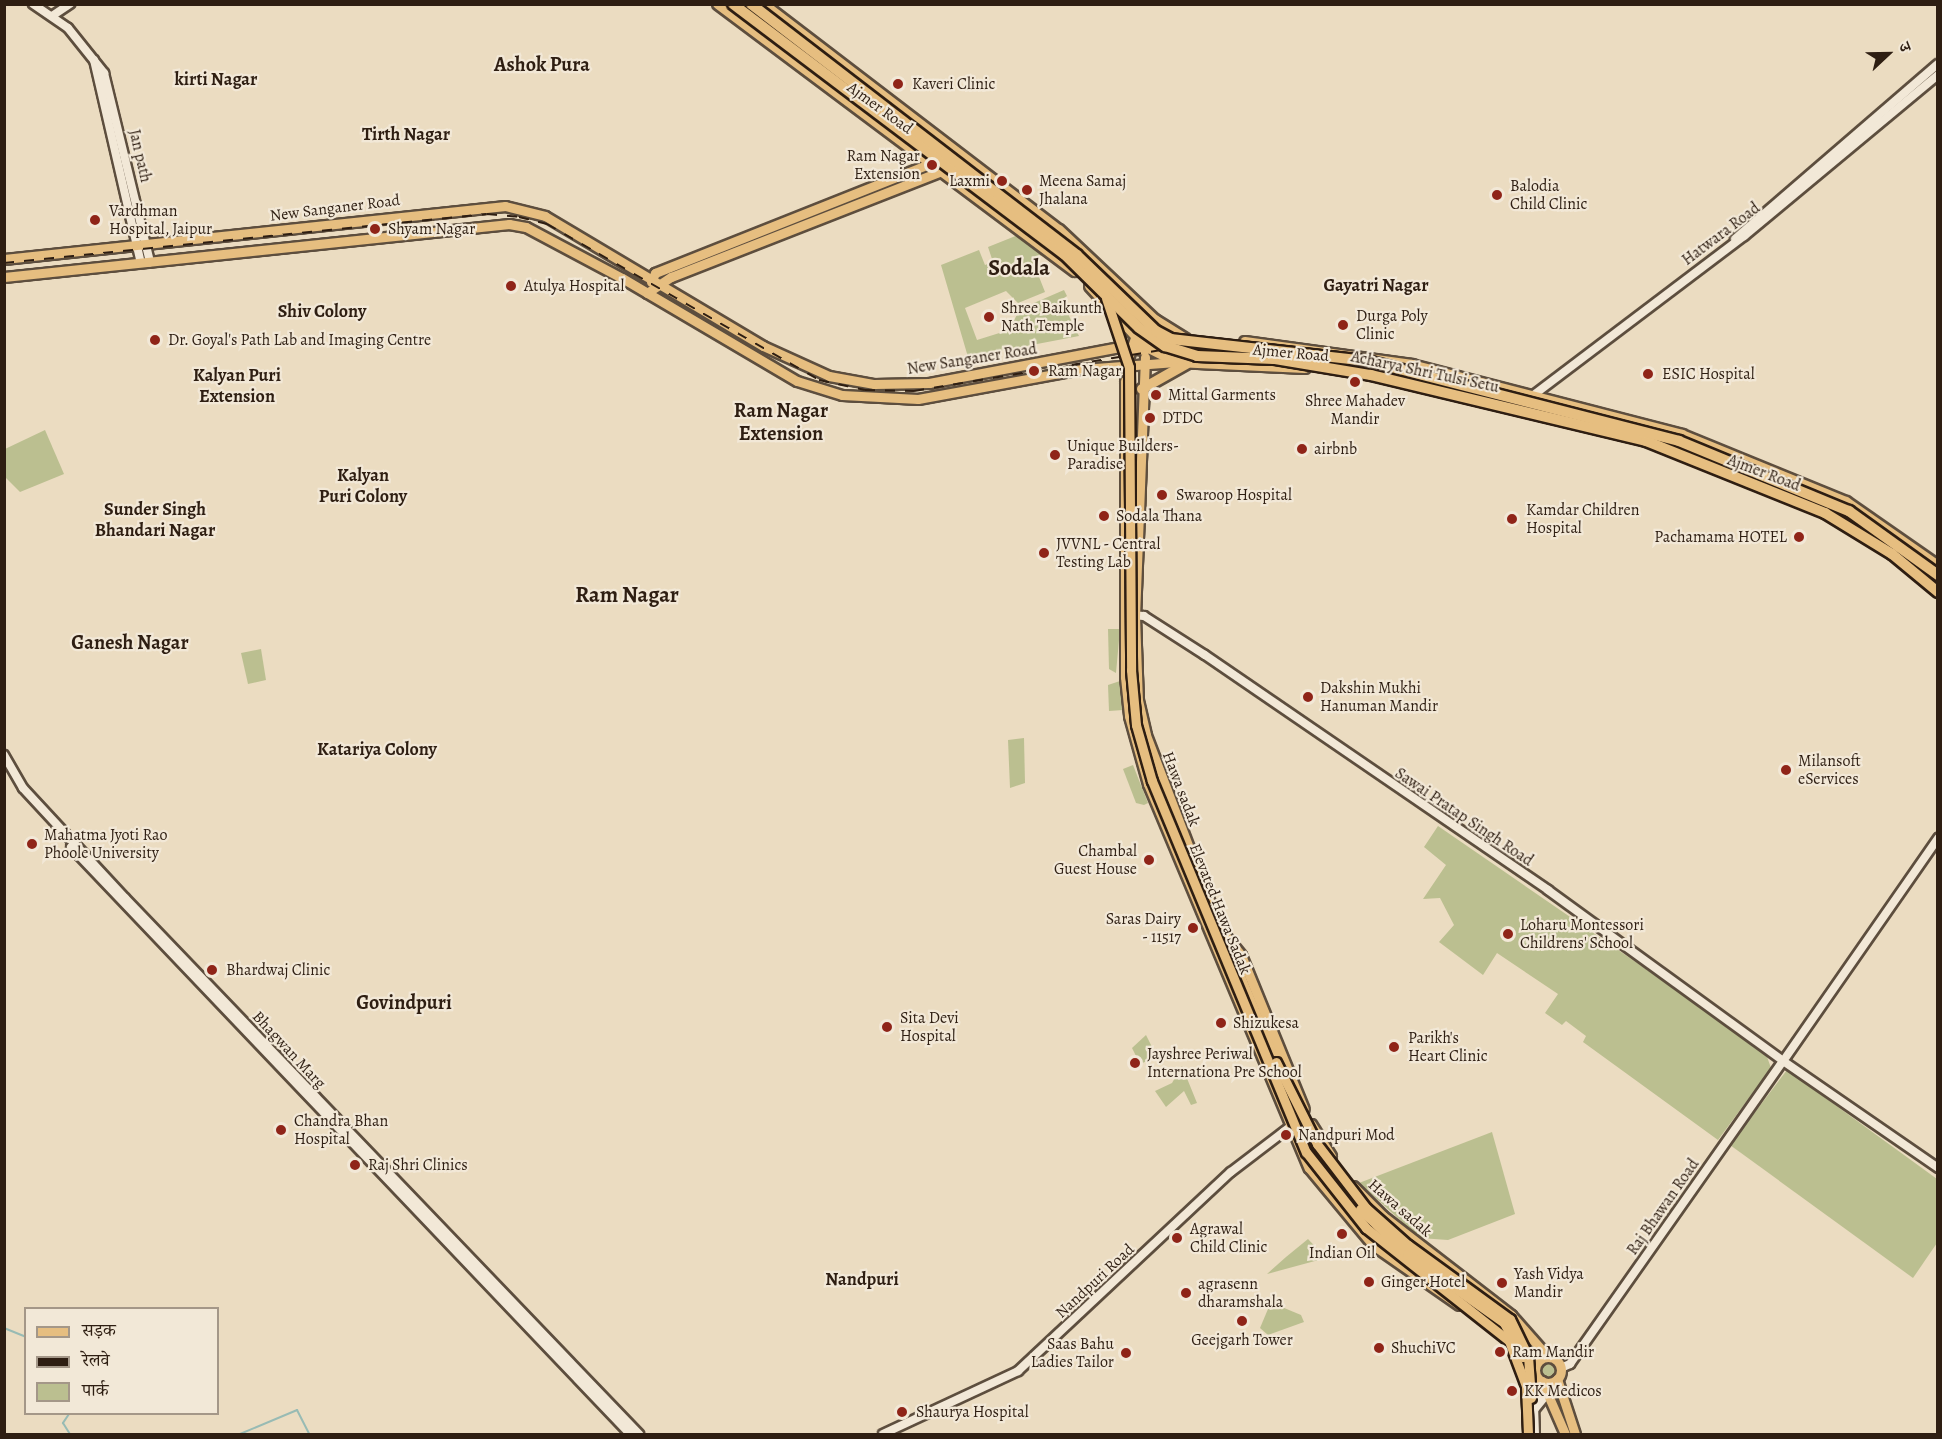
<!DOCTYPE html>
<html>
<head>
<meta charset="utf-8">
<style>
	body { margin:0 }
	#map { position:relative; width:1942px; height:1439px; overflow:hidden; background:#ebdcc1; font-family:Alegreya,"Noto Serif Devanagari",serif }
	div>[style] { position:absolute }
	[style*='--x'] { left:calc(var(--x)*1px); top:calc(var(--y)*1px); width:calc(var(--w)*1px); rotate:calc(var(--a)*1deg) }
	.green>* { inset:0; background:#bbbf90 }
	.round { border-radius:50% }
	.stream>* { height:2px; margin:-1px; padding:0 1px; transform-origin:1px; border-radius:1px; background:#98bbb4 }
	.roads { filter:drop-shadow(2px 0 #5d4e3e) drop-shadow(-2px 0 #5d4e3e) drop-shadow(0 2px #5d4e3e) drop-shadow(0 -2px #5d4e3e) }
	.minor>* { height:8px; margin:-4px; padding:0 4px; transform-origin:4px; border-radius:4px; background:#f2e8d7 }
	.major>* { height:9px; margin:-4.5px; padding:0 4.5px; transform-origin:4.5px; border-radius:4.5px; background:#e6be80 }
	.major>.ring { margin:-4.5px; padding:0; box-sizing:content-box; background:none; border:9px solid #e6be80; border-radius:50% }
	.highway>* { height:10px; margin:-5px; padding:0 5px; transform-origin:5px; border-radius:5px; background:#e6be80 }
	.rail>* { height:2px; margin-top:-1px; transform-origin:0; background:repeating-linear-gradient(90deg,#2e1e12 0 10px,transparent 0 20px) }
	.bridges { filter:drop-shadow(2px 0 #2e1e12) drop-shadow(-2px 0 #2e1e12) drop-shadow(0 2px #2e1e12) drop-shadow(0 -2px #2e1e12) }
	.major-bridge>* { height:9px; margin:-4.5px; padding:0 4.5px; transform-origin:4.5px; border-radius:4.5px; background:#e6be80 }
	.highway-bridge>* { height:10px; margin:-5px; padding:0 5px; transform-origin:5px; border-radius:5px; background:#e6be80 }
	.dots>* { width:16px; height:16px; translate:-50% -50%; box-sizing:border-box; border:3px solid #f2e8d7; border-radius:50% }
	span { translate:-50% -50%; white-space:nowrap; text-align:center; line-height:1.15; -webkit-text-stroke:4.5px #f2e8d7; paint-order:stroke }
	.poi-label { font-size:16px; color:#2e1e12 }
	.left { translate:0 -50%; text-align:left }
	.right { translate:-100% -50%; text-align:right }
	.street-label { font-size:16px; color:#2e1e12 }
	.neighbourhood-label { font-size:18px; color:#2e1e12; font-weight:700 }
	.quarter-label { font-size:20px; color:#2e1e12; font-weight:700 }
	.district-label { font-size:22px; color:#2e1e12; font-weight:700 }
	.frame { position:absolute; inset:0; border:6px solid #2e1e12; pointer-events:none }
	.legend { position:absolute; left:24px; top:1307px; width:195px; height:108px; box-sizing:border-box; background:#f2e8d7; border:2px solid #a49788; margin:0; padding:8px 10px; list-style:none; font-size:18px; color:#2e1e12 }
	.legend li { display:flex; align-items:center; gap:12px; height:30px }
	.legend b { width:30px; border:2px solid #a49788 }
	.north { position:absolute; left:1858px; top:24px; width:60px; height:60px; -webkit-text-stroke:4px #f2e8d7; paint-order:stroke; rotate:68deg; font-size:16px; font-weight:700; line-height:24px; text-align:center; color:#2e1e12 }
	.north::after { content:''; display:block; margin:auto; width:21px; height:27px; background:#2e1e12; clip-path:polygon(50% 0,100% 100%,50% 72%,0 100%) }
</style>
</head>
<body>
<div id="map">
	<div class="green">
		<i style="clip-path:polygon(1023px 233px,1049px 252px,1032px 259px,1045px 292px,1018px 303px,1006px 291px,965px 308px,977px 340px,1009px 330px,1020px 309px,1064px 290px,1067px 296px,1061px 300px,1079px 336px,968px 357px,941px 265px,979px 250px,985px 265px,993px 262px,988px 247px)"></i>
		<i style="clip-path:polygon(45px 430px,64px 474px,20px 492px,5px 477px,5px 449px)"></i>
		<i style="clip-path:polygon(1108px 629px,1120px 629px,1116px 673px,1109px 669px)"></i>
		<i style="clip-path:polygon(261px 649px,266px 680px,248px 684px,241px 653px)"></i>
		<i style="clip-path:polygon(1120px 681px,1123px 710px,1109px 711px,1108px 685px)"></i>
		<i style="clip-path:polygon(1024px 738px,1025px 783px,1010px 788px,1008px 740px)"></i>
		<i style="clip-path:polygon(1133px 765px,1148px 803px,1144px 805px,1136px 803px,1123px 769px)"></i>
		<i style="clip-path:polygon(1438px 826px,1765px 1051px,1771px 1068px,1718px 1140px,1583px 1042px,1586px 1036px,1566px 1021px,1562px 1025px,1545px 1013px,1558px 994px,1497px 953px,1483px 975px,1439px 942px,1454px 925px,1440px 898px,1423px 899px,1446px 865px,1424px 847px)"></i>
		<i style="clip-path:polygon(1146px 1035px,1157px 1057px,1140px 1064px,1132px 1048px)"></i>
		<i style="clip-path:polygon(1182px 1066px,1197px 1103px,1191px 1105px,1184px 1091px,1166px 1107px,1155px 1091px,1172px 1083px)"></i>
		<i style="clip-path:polygon(1787px 1070px,1937px 1179px,1937px 1243px,1913px 1278px,1730px 1145px)"></i>
		<i style="clip-path:polygon(1492px 1132px,1515px 1214px,1448px 1240px,1420px 1238px,1359px 1183px)"></i>
		<i style="clip-path:polygon(1308px 1239px,1326px 1258px,1267px 1274px,1286px 1257px)"></i>
		<i style="clip-path:polygon(1277px 1305px,1301px 1315px,1304px 1322px,1268px 1335px,1260px 1328px,1268px 1309px)"></i>
		<i class="round" style="left:1538px;top:1360px;width:18px;height:18px"></i>
	</div>
	<div class="stream">
		<i style="--x:4;--y:1328;--w:24;--a:22"></i>
		<i style="--x:69;--y:1414;--w:11;--a:124"></i>
		<i style="--x:63;--y:1423;--w:13;--a:58"></i>
		<i style="--x:240;--y:1434;--w:62;--a:-22.8"></i>
		<i style="--x:297;--y:1410;--w:27;--a:63"></i>
	</div>
	<div class="roads">
		<div class="minor">
			<i style="--x:33;--y:4;--w:42;--a:34.4"></i>
			<i style="--x:68;--y:28;--w:58;--a:51.3"></i>
			<i style="--x:104;--y:73;--w:195;--a:76.3"></i>
			<i style="--x:52;--y:16;--w:22;--a:-34"></i>
			<i style="--x:94;--y:60;--w:208;--a:77"></i>
			<i style="--x:1735;--y:239;--w:268;--a:-40.8"></i>
			<i style="--x:1531;--y:397;--w:267;--a:-37.1"></i>
			<i style="--x:1744;--y:236;--w:252;--a:-39.7"></i>
			<i style="--x:1130;--y:615;--w:14;--a:4"></i>
			<i style="--x:1144;--y:616;--w:72;--a:32.6"></i>
			<i style="--x:1205;--y:655;--w:416;--a:34.4"></i>
			<i style="--x:1548;--y:890;--w:288;--a:36"></i>
			<i style="--x:4;--y:755;--w:38;--a:60"></i>
			<i style="--x:23;--y:788;--w:150;--a:47.2"></i>
			<i style="--x:125;--y:898;--w:743;--a:46.2"></i>
			<i style="--x:71;--y:847;--w:811;--a:46.4"></i>
			<i style="--x:1786;--y:1057;--w:267;--a:-55.2"></i>
			<i style="--x:1786;--y:1063;--w:185;--a:34.6"></i>
			<i style="--x:1561;--y:1368;--w:10;--a:-24"></i>
			<i style="--x:1570;--y:1364;--w:369;--a:-54.9"></i>
			<i style="--x:1534;--y:1375;--w:27;--a:77"></i>
			<i style="--x:883;--y:1434;--w:149;--a:-25"></i>
			<i style="--x:1018;--y:1371;--w:291;--a:-43.1"></i>
			<i style="--x:1231;--y:1172;--w:81;--a:-37.4"></i>
			<i style="--x:1535;--y:1434;--w:24;--a:-92"></i>
			<i style="--x:1534;--y:1410;--w:22;--a:-51"></i>
		</div>
		<div class="major">
			<i style="--x:4;--y:259;--w:504;--a:-6.04"></i>
			<i style="--x:505;--y:206;--w:41;--a:14"></i>
			<i style="--x:545;--y:216;--w:254;--a:30.8"></i>
			<i style="--x:763;--y:346;--w:72;--a:24.4"></i>
			<i style="--x:829;--y:376;--w:46;--a:10.1"></i>
			<i style="--x:874;--y:384;--w:55;--a:-1"></i>
			<i style="--x:929;--y:383;--w:194;--a:-10.7"></i>
			<i style="--x:1120;--y:347;--w:25;--a:7"></i>
			<i style="--x:4;--y:277;--w:508;--a:-5.99"></i>
			<i style="--x:509;--y:224;--w:17;--a:10"></i>
			<i style="--x:526;--y:227;--w:109;--a:28"></i>
			<i style="--x:622;--y:278;--w:203;--a:30.5"></i>
			<i style="--x:797;--y:381;--w:47;--a:17.3"></i>
			<i style="--x:842;--y:395;--w:76;--a:3"></i>
			<i style="--x:918;--y:399;--w:167;--a:-10.4"></i>
			<i style="--x:1082;--y:369;--w:94;--a:-4.3"></i>
			<i style="--x:651;--y:282;--w:10;--a:-66"></i>
			<i style="--x:655;--y:273;--w:302;--a:-21.7"></i>
			<i style="--x:647;--y:293;--w:29;--a:-34"></i>
			<i style="--x:671;--y:277;--w:296;--a:-21.4"></i>
			<i style="--x:1145;--y:357;--w:259;--a:92.2"></i>
			<i style="--x:1135;--y:616;--w:84;--a:88"></i>
			<i style="--x:1138;--y:700;--w:36;--a:77"></i>
			<i style="--x:1146;--y:735;--w:208;--a:69.1"></i>
			<i style="--x:1220;--y:929;--w:33;--a:51"></i>
			<i style="--x:1241;--y:955;--w:166;--a:67.8"></i>
			<i style="--x:1126;--y:364;--w:34;--a:-71"></i>
			<i style="--x:1125;--y:381;--w:296;--a:90"></i>
			<i style="--x:1125;--y:677;--w:39;--a:84"></i>
			<i style="--x:1129;--y:716;--w:71;--a:74.4"></i>
			<i style="--x:1148;--y:784;--w:416;--a:67.3"></i>
			<i style="--x:1309;--y:1168;--w:100;--a:50.3"></i>
			<i style="--x:1373;--y:1245;--w:105;--a:34.9"></i>
			<i style="--x:1225;--y:940;--w:132;--a:67.3"></i>
			<i style="--x:1298;--y:1122;--w:38;--a:60"></i>
			<i style="--x:1311;--y:1124;--w:38;--a:58"></i>
			<i style="--x:1353;--y:1186;--w:42;--a:45"></i>
			<i style="--x:1383;--y:1216;--w:162;--a:37.7"></i>
			<i style="--x:1511;--y:1315;--w:56;--a:48.6"></i>
			<i class="ring" style="left:1535px;top:1357px;width:17px;height:17px"></i>
			<i style="--x:1557;--y:1379;--w:58;--a:71.9"></i>
			<i style="--x:1542;--y:1381;--w:58;--a:66.5"></i>
		</div>
		<div class="highway">
			<i style="--x:718;--y:4;--w:446;--a:36.8"></i>
			<i style="--x:763;--y:4;--w:372;--a:37.4"></i>
			<i style="--x:1059;--y:230;--w:132;--a:43.2"></i>
			<i style="--x:1155;--y:320;--w:36;--a:32"></i>
			<i style="--x:1090;--y:286;--w:81;--a:47.5"></i>
			<i style="--x:1145;--y:346;--w:35;--a:27"></i>
			<i style="--x:1176;--y:362;--w:129;--a:2.7"></i>
			<i style="--x:1245;--y:342;--w:169;--a:7.8"></i>
			<i style="--x:1412;--y:365;--w:279;--a:14.5"></i>
			<i style="--x:1682;--y:435;--w:177;--a:22.2"></i>
			<i style="--x:1846;--y:502;--w:112;--a:34.8"></i>
			<i style="--x:1142;--y:389;--w:51;--a:-29.6"></i>
		</div>
	</div>
	<div class="rail">
		<i style="--x:4;--y:263;--w:485;--a:-5.8"></i>
		<i style="--x:487;--y:214;--w:32;--a:5"></i>
		<i style="--x:519;--y:217;--w:29;--a:14"></i>
		<i style="--x:547;--y:224;--w:314;--a:29.8"></i>
		<i style="--x:819;--y:380;--w:47;--a:12.3"></i>
		<i style="--x:865;--y:390;--w:49;--a:1.2"></i>
		<i style="--x:914;--y:391;--w:269;--a:-9.4"></i>
		<i style="--x:1179;--y:347;--w:149;--a:4.6"></i>
		<i style="--x:1328;--y:359;--w:348;--a:13.5"></i>
		<i style="--x:1666;--y:440;--w:195;--a:23.3"></i>
		<i style="--x:1845;--y:517;--w:114;--a:35.4"></i>
	</div>
	<div class="bridges">
		<div class="major-bridge">
			<i style="--x:1106;--y:298;--w:73;--a:71.6"></i>
			<i style="--x:1129;--y:367;--w:303;--a:89.6"></i>
			<i style="--x:1131;--y:670;--w:55;--a:84.8"></i>
			<i style="--x:1136;--y:725;--w:58;--a:74.1"></i>
			<i style="--x:1152;--y:781;--w:402;--a:67.5"></i>
			<i style="--x:1306;--y:1152;--w:97;--a:51.7"></i>
			<i style="--x:1366;--y:1228;--w:182;--a:38.3"></i>
			<i style="--x:1509;--y:1341;--w:48;--a:69.3"></i>
			<i style="--x:1526;--y:1386;--w:48;--a:87.6"></i>
			<i style="--x:1276;--y:1062;--w:92;--a:63.4"></i>
			<i style="--x:1317;--y:1144;--w:81;--a:52.6"></i>
			<i style="--x:1366;--y:1208;--w:56;--a:41.4"></i>
			<i style="--x:1408;--y:1245;--w:126;--a:36"></i>
			<i style="--x:1510;--y:1319;--w:41;--a:64.1"></i>
			<i style="--x:1528;--y:1356;--w:42;--a:85.9"></i>
			<i style="--x:1360;--y:1209;--w:65;--a:43.8"></i>
			<i style="--x:1407;--y:1254;--w:119;--a:35.4"></i>
			<i style="--x:1504;--y:1323;--w:39;--a:61"></i>
		</div>
		<div class="highway-bridge">
			<i style="--x:733;--y:4;--w:415;--a:37.1"></i>
			<i style="--x:1064;--y:254;--w:105;--a:44.6"></i>
			<i style="--x:1139;--y:328;--w:32;--a:35"></i>
			<i style="--x:1165;--y:346;--w:34;--a:17"></i>
			<i style="--x:1197;--y:356;--w:77;--a:2.2"></i>
			<i style="--x:1274;--y:359;--w:98;--a:9.4"></i>
			<i style="--x:1371;--y:375;--w:283;--a:13.5"></i>
			<i style="--x:1646;--y:441;--w:193;--a:21.9"></i>
			<i style="--x:1825;--y:513;--w:79;--a:31.5"></i>
			<i style="--x:1892;--y:554;--w:60;--a:39.6"></i>
			<i style="--x:751;--y:4;--w:411;--a:37.6"></i>
			<i style="--x:1077;--y:255;--w:110;--a:43.9"></i>
			<i style="--x:1156;--y:331;--w:17;--a:28"></i>
			<i style="--x:1171;--y:339;--w:198;--a:6.4"></i>
			<i style="--x:1368;--y:361;--w:321;--a:14.4"></i>
			<i style="--x:1679;--y:441;--w:184;--a:22.4"></i>
			<i style="--x:1849;--y:511;--w:110;--a:35.7"></i>
		</div>
	</div>
	<div class="dots">
		<i style="left:898px;top:84px;background:#8f2418"></i>
		<i style="left:932px;top:165px;background:#8f2418"></i>
		<i style="left:1002px;top:181px;background:#8f2418"></i>
		<i style="left:1027px;top:190px;background:#8f2418"></i>
		<i style="left:1497px;top:195px;background:#8f2418"></i>
		<i style="left:95px;top:220px;background:#8f2418"></i>
		<i style="left:375px;top:229px;background:#8f2418"></i>
		<i style="left:511px;top:286px;background:#8f2418"></i>
		<i style="left:989px;top:317px;background:#8f2418"></i>
		<i style="left:1343px;top:325px;background:#8f2418"></i>
		<i style="left:155px;top:340px;background:#8f2418"></i>
		<i style="left:1034px;top:371px;background:#8f2418"></i>
		<i style="left:1648px;top:374px;background:#8f2418"></i>
		<i style="left:1355px;top:382px;background:#8f2418"></i>
		<i style="left:1156px;top:395px;background:#8f2418"></i>
		<i style="left:1150px;top:418px;background:#8f2418"></i>
		<i style="left:1302px;top:449px;background:#8f2418"></i>
		<i style="left:1055px;top:455px;background:#8f2418"></i>
		<i style="left:1162px;top:495px;background:#8f2418"></i>
		<i style="left:1104px;top:516px;background:#8f2418"></i>
		<i style="left:1512px;top:519px;background:#8f2418"></i>
		<i style="left:1799px;top:537px;background:#8f2418"></i>
		<i style="left:1044px;top:553px;background:#8f2418"></i>
		<i style="left:1308px;top:697px;background:#8f2418"></i>
		<i style="left:1786px;top:770px;background:#8f2418"></i>
		<i style="left:32px;top:844px;background:#8f2418"></i>
		<i style="left:1149px;top:860px;background:#8f2418"></i>
		<i style="left:1193px;top:928px;background:#8f2418"></i>
		<i style="left:1508px;top:934px;background:#8f2418"></i>
		<i style="left:212px;top:970px;background:#8f2418"></i>
		<i style="left:1221px;top:1023px;background:#8f2418"></i>
		<i style="left:887px;top:1027px;background:#8f2418"></i>
		<i style="left:1394px;top:1047px;background:#8f2418"></i>
		<i style="left:1135px;top:1063px;background:#8f2418"></i>
		<i style="left:281px;top:1130px;background:#8f2418"></i>
		<i style="left:1286px;top:1135px;background:#8f2418"></i>
		<i style="left:355px;top:1165px;background:#8f2418"></i>
		<i style="left:1342px;top:1234px;background:#8f2418"></i>
		<i style="left:1177px;top:1238px;background:#8f2418"></i>
		<i style="left:1369px;top:1282px;background:#8f2418"></i>
		<i style="left:1502px;top:1283px;background:#8f2418"></i>
		<i style="left:1186px;top:1293px;background:#8f2418"></i>
		<i style="left:1242px;top:1321px;background:#8f2418"></i>
		<i style="left:1379px;top:1348px;background:#8f2418"></i>
		<i style="left:1500px;top:1352px;background:#8f2418"></i>
		<i style="left:1126px;top:1353px;background:#8f2418"></i>
		<i style="left:1512px;top:1391px;background:#8f2418"></i>
		<i style="left:902px;top:1412px;background:#8f2418"></i>
	</div>
	<div class="poi-label">
		<span class="left" style="left:912px;top:84px">Kaveri Clinic</span>
		<span class="right" style="left:920px;top:165px">Ram Nagar<br>Extension</span>
		<span class="right" style="left:990px;top:181px">Laxmi</span>
		<span class="left" style="left:1039px;top:190px">Meena Samaj<br>Jhalana</span>
		<span class="left" style="left:1510px;top:195px">Balodia<br>Child Clinic</span>
		<span class="left" style="left:109px;top:220px">Vardhman<br>Hospital, Jaipur</span>
		<span class="left" style="left:388px;top:229px">Shyam Nagar</span>
		<span class="left" style="left:524px;top:286px">Atulya Hospital</span>
		<span class="left" style="left:1001px;top:317px">Shree Baikunth<br>Nath Temple</span>
		<span class="left" style="left:1356px;top:325px">Durga Poly<br>Clinic</span>
		<span class="left" style="left:168px;top:340px">Dr. Goyal's Path Lab and Imaging Centre</span>
		<span class="left" style="left:1048px;top:371px">Ram Nagar</span>
		<span class="left" style="left:1662px;top:374px">ESIC Hospital</span>
		<span class="left" style="left:1168px;top:395px">Mittal Garments</span>
		<span style="left:1355px;top:410px">Shree Mahadev<br>Mandir</span>
		<span class="left" style="left:1162px;top:418px">DTDC</span>
		<span class="left" style="left:1067px;top:455px">Unique Builders-<br>Paradise</span>
		<span class="left" style="left:1314px;top:449px">airbnb</span>
		<span class="left" style="left:1176px;top:495px">Swaroop Hospital</span>
		<span class="left" style="left:1526px;top:519px">Kamdar Children<br>Hospital</span>
		<span class="left" style="left:1116px;top:516px">Sodala Thana</span>
		<span class="right" style="left:1787px;top:537px">Pachamama HOTEL</span>
		<span class="left" style="left:1056px;top:553px">JVVNL - Central<br>Testing Lab</span>
		<span class="left" style="left:1320px;top:697px">Dakshin Mukhi<br>Hanuman Mandir</span>
		<span class="left" style="left:1798px;top:770px">Milansoft<br>eServices</span>
		<span class="left" style="left:44px;top:844px">Mahatma Jyoti Rao<br>Phoole University</span>
		<span class="right" style="left:1137px;top:860px">Chambal<br>Guest House</span>
		<span class="right" style="left:1181px;top:928px">Saras Dairy<br>- 11517</span>
		<span class="left" style="left:1520px;top:934px">Loharu Montessori<br>Childrens' School</span>
		<span class="left" style="left:226px;top:970px">Bhardwaj Clinic</span>
		<span class="left" style="left:900px;top:1027px">Sita Devi<br>Hospital</span>
		<span class="left" style="left:1233px;top:1023px">Shizukesa</span>
		<span class="left" style="left:1408px;top:1047px">Parikh's<br>Heart Clinic</span>
		<span class="left" style="left:1147px;top:1063px">Jayshree Periwal<br>Internationa Pre School</span>
		<span class="left" style="left:294px;top:1130px">Chandra Bhan<br>Hospital</span>
		<span class="left" style="left:1298px;top:1135px">Nandpuri Mod</span>
		<span class="left" style="left:368px;top:1165px">Raj Shri Clinics</span>
		<span class="left" style="left:1190px;top:1238px">Agrawal<br>Child Clinic</span>
		<span style="left:1342px;top:1253px">Indian Oil</span>
		<span class="left" style="left:1514px;top:1283px">Yash Vidya<br>Mandir</span>
		<span class="left" style="left:1381px;top:1282px">Ginger Hotel</span>
		<span class="left" style="left:1198px;top:1293px">agrasenn<br>dharamshala</span>
		<span style="left:1242px;top:1340px">Geejgarh Tower</span>
		<span class="right" style="left:1114px;top:1353px">Saas Bahu<br>Ladies Tailor</span>
		<span class="left" style="left:1391px;top:1348px">ShuchiVC</span>
		<span class="left" style="left:1512px;top:1352px">Ram Mandir</span>
		<span class="left" style="left:1524px;top:1391px">KK Medicos</span>
		<span class="left" style="left:916px;top:1412px">Shaurya Hospital</span>
	</div>
	<div class="street-label">
		<span style="left:880px;top:108px;rotate:36deg">Ajmer Road</span>
		<span style="left:140px;top:156px;rotate:77deg">Jan path</span>
		<span style="left:335px;top:208px;rotate:-7deg">New Sanganer Road</span>
		<span style="left:1721px;top:234px;rotate:-37deg">Hatwara Road</span>
		<span style="left:1291px;top:353px;rotate:5deg">Ajmer Road</span>
		<span style="left:972px;top:359px;rotate:-9deg">New Sanganer Road</span>
		<span style="left:1425px;top:372px;rotate:12deg">Acharya Shri Tulsi Setu</span>
		<span style="left:1764px;top:473px;rotate:21deg">Ajmer Road</span>
		<span style="left:1181px;top:789px;rotate:69deg">Hawa sadak</span>
		<span style="left:1464px;top:817px;rotate:34deg">Sawai Pratap Singh Road</span>
		<span style="left:1220px;top:909px;rotate:68deg">Elevated Hawa Sadak</span>
		<span style="left:289px;top:1050px;rotate:47deg">Bhagwan Marg</span>
		<span style="left:1663px;top:1207px;rotate:-55deg">Raj Bhawan Road</span>
		<span style="left:1400px;top:1208px;rotate:41deg">Hawa sadak</span>
		<span style="left:1095px;top:1281px;rotate:-43deg">Nandpuri Road</span>
	</div>
	<div class="neighbourhood-label">
		<span style="left:216px;top:79px">kirti Nagar</span>
		<span style="left:406px;top:134px">Tirth Nagar</span>
		<span style="left:1376px;top:285px">Gayatri Nagar</span>
		<span style="left:322px;top:311px">Shiv Colony</span>
		<span style="left:237px;top:386px">Kalyan Puri<br>Extension</span>
		<span style="left:363px;top:486px">Kalyan<br>Puri Colony</span>
		<span style="left:155px;top:520px">Sunder Singh<br>Bhandari Nagar</span>
		<span style="left:377px;top:749px">Katariya Colony</span>
		<span style="left:862px;top:1279px">Nandpuri</span>
	</div>
	<div class="quarter-label">
		<span style="left:542px;top:64px">Ashok Pura</span>
		<span style="left:781px;top:422px">Ram Nagar<br>Extension</span>
		<span style="left:130px;top:642px">Ganesh Nagar</span>
		<span style="left:404px;top:1002px">Govindpuri</span>
	</div>
	<div class="district-label">
		<span style="left:1019px;top:269px">Sodala</span>
		<span style="left:627px;top:596px">Ram Nagar</span>
	</div>
	<div class="frame"></div>
	<ul class="legend">
	<li><b style="height:8px;background:#e6be80"></b>सड़क</li>
	<li><b style="height:8px;background:#2e1e12"></b>रेलवे</li>
	<li><b style="height:16px;background:#bbbf90"></b>पार्क</li>
	</ul>
	<div class="north">उ</div>
</div>
</body>
</html>
